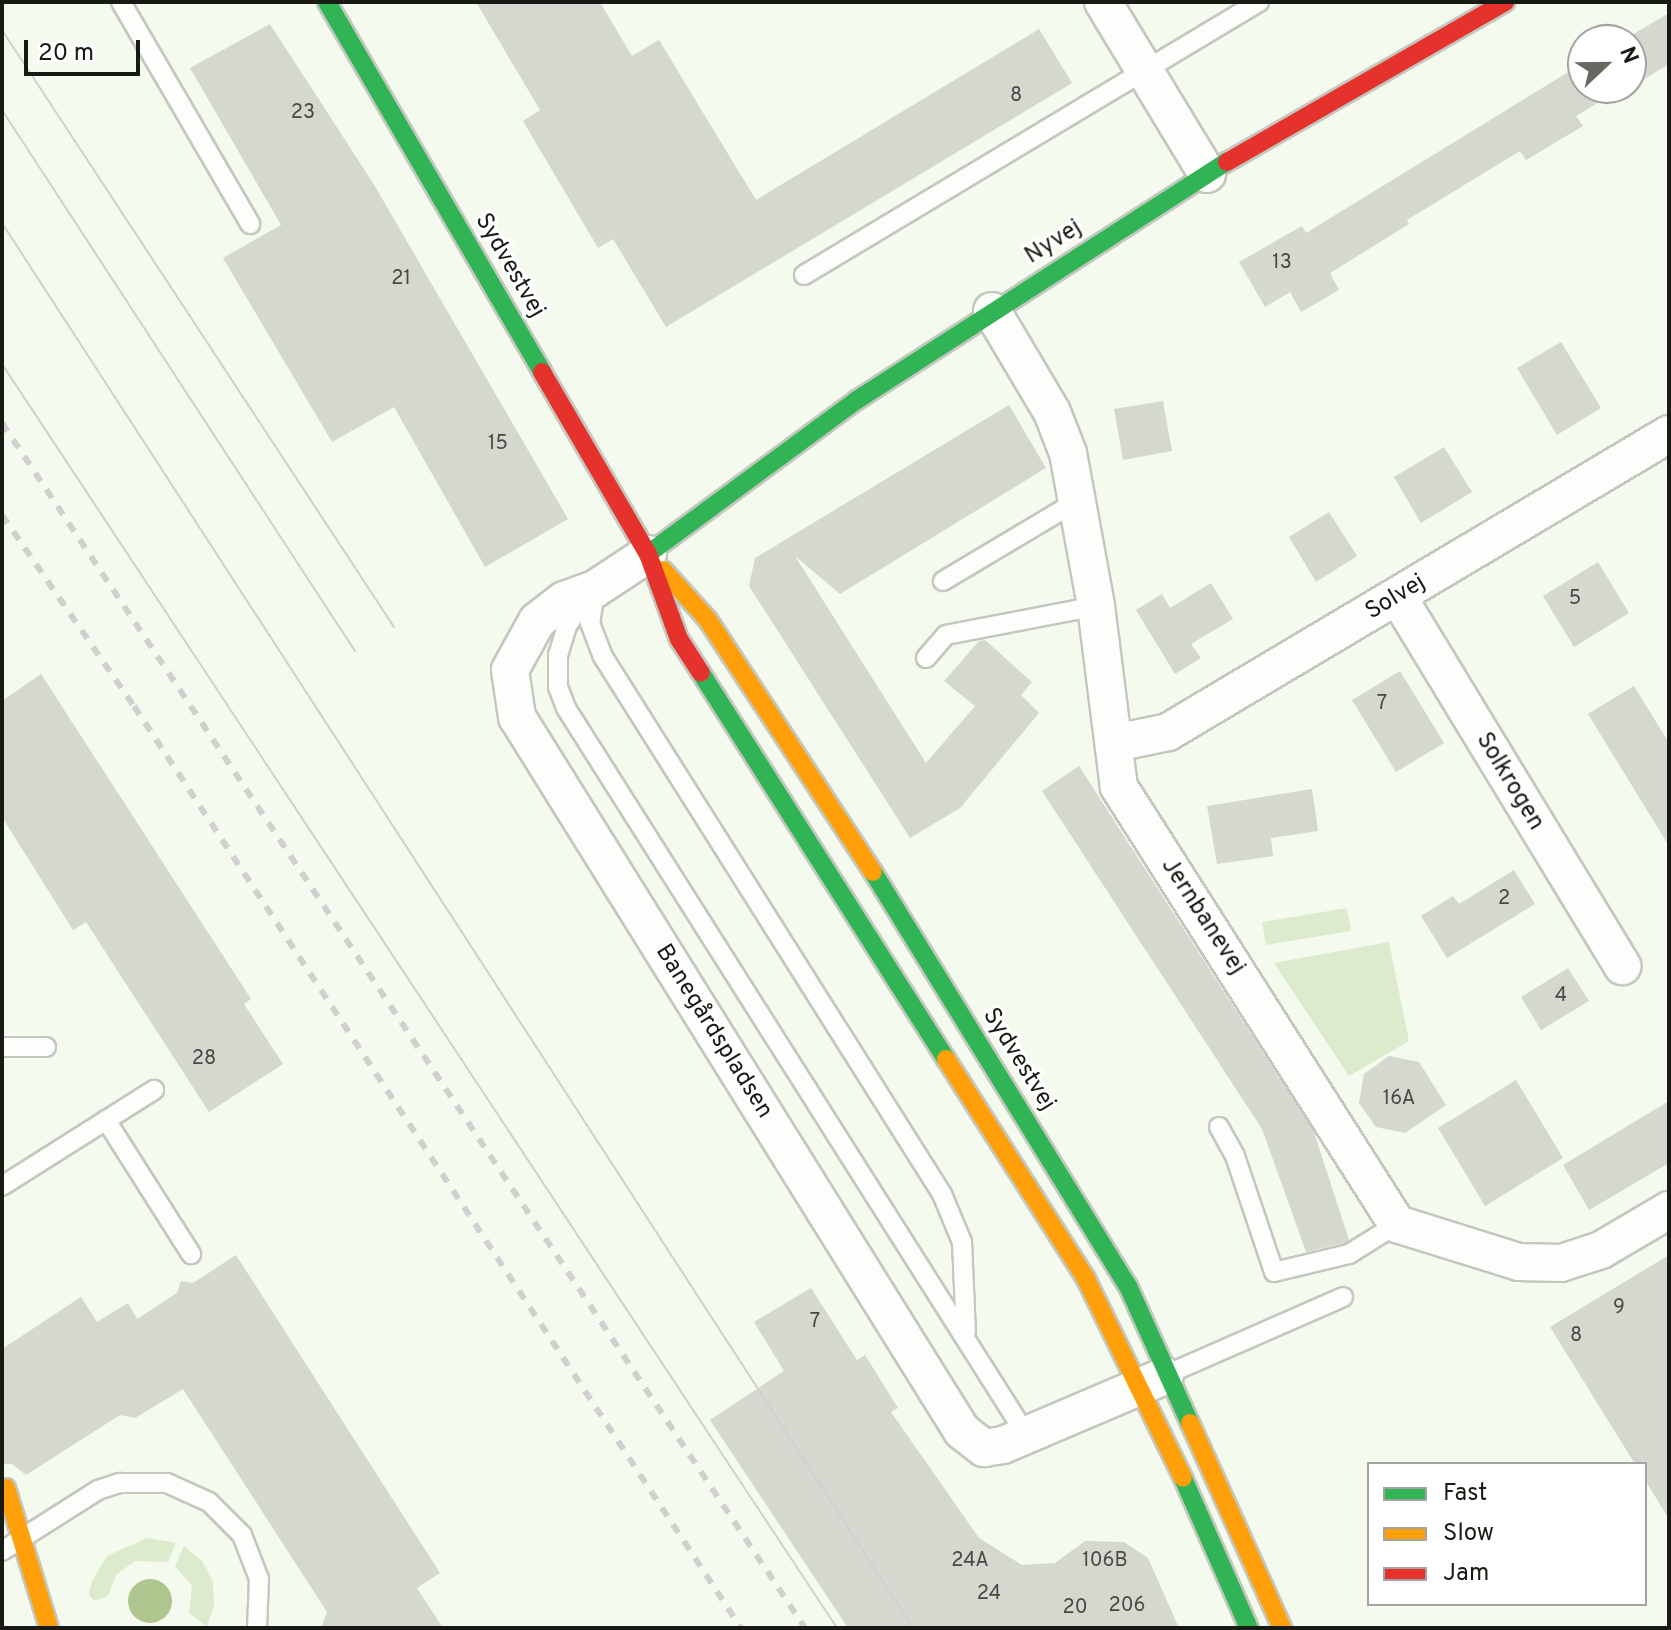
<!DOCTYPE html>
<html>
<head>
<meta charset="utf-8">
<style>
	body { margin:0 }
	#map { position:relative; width:1671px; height:1630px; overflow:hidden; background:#f4faee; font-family:Overpass,sans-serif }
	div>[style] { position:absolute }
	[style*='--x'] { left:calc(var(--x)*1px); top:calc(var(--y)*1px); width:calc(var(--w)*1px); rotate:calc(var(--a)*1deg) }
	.green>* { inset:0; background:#ddebcd }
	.water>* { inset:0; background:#aec58e }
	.round { border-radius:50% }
	.building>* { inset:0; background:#d4d8cf }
	.roads { filter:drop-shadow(2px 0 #c3c7be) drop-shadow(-2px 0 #c3c7be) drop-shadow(0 2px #c3c7be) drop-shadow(0 -2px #c3c7be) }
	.lane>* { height:18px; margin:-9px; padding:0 9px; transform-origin:9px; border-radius:9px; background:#fdfefc }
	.street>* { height:36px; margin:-18px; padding:0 18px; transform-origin:18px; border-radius:18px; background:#fdfefc }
	.fast>* { height:18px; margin:-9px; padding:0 9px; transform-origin:9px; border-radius:9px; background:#30b455 }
	.slow>* { height:18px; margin:-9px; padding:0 9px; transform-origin:9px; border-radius:9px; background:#ff9f0a }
	.jam>* { height:18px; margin:-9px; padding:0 9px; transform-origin:9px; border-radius:9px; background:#e5322d }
	.tram>* { height:2px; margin:-1px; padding:0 1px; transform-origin:1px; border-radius:1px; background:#d0d1cf }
	.rail>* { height:6px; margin-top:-3px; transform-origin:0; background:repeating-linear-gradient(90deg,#d0d1cf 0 10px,transparent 0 20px) }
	span { translate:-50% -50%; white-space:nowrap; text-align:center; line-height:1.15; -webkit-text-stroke:6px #fff; paint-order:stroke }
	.number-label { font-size:20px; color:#474a43 }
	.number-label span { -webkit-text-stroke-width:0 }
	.street-label { font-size:24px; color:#181b14 }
	.frame { position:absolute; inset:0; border:4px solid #181b14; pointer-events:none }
	.legend { position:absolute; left:1367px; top:1462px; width:280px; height:144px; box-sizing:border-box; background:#fff; border:2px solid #a3a4a1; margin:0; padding:10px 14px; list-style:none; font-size:24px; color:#181b14 }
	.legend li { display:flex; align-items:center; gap:16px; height:40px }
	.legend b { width:40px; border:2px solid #a3a4a1 }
	.north { position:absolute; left:1567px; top:24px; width:80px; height:80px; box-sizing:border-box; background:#fff; border:2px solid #a3a4a1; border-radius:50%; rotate:68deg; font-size:22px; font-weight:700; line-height:32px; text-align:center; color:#181b14 }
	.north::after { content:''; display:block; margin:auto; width:28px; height:36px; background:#656960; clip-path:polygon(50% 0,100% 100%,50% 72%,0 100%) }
	.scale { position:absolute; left:24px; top:40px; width:116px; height:36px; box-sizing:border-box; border:4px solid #181b14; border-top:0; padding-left:10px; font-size:24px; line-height:28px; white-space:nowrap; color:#181b14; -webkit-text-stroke:6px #fff; paint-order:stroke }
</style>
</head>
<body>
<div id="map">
	<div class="green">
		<i style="clip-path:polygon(1347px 908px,1351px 931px,1266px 945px,1262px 922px)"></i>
		<i style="clip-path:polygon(1389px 942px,1409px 1041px,1349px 1076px,1274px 963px)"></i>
		<i style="clip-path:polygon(147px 1538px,176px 1543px,168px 1562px,135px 1561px,116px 1575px,108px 1596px,94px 1601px,89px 1595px,92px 1581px,107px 1556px)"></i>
		<i style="clip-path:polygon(184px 1546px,202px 1561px,213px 1582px,214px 1605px,207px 1627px,189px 1613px,192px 1586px,175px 1566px)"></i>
	</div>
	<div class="water">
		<i class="round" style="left:128px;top:1579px;width:44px;height:44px"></i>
	</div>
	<div class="building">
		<i style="clip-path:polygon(476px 2px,600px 2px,632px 56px,659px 40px,756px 200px,1039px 29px,1072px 83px,666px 327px,613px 239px,598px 248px,523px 121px,540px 110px)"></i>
		<i style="clip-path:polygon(1669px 13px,1669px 64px,1631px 87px,1631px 40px,1623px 40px)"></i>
		<i style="clip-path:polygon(270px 24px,373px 183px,568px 519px,485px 567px,394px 407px,332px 442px,223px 258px,281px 225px,190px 68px)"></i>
		<i style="clip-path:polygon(1583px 63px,1583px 88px,1622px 88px,1576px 116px,1583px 126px,1526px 160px,1520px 151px,1407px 220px,1409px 224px,1330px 273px,1339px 290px,1301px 312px,1290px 292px,1265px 307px,1239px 262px,1302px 226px,1306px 233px)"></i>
		<i style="clip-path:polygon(1561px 342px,1601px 408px,1557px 435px,1517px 368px)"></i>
		<i style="clip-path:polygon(1163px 401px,1172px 451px,1123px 460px,1114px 409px)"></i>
		<i style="clip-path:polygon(1009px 405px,1046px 468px,840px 594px,795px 556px,926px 763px,975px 706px,944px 681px,979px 641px,985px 640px,1032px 682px,1021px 695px,1039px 713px,960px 808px,910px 838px,749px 586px,755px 558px)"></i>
		<i style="clip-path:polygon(1444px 447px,1472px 492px,1421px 523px,1394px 477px)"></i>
		<i style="clip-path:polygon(1329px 512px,1357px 556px,1316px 582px,1289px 537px)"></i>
		<i style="clip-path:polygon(1598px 562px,1629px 613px,1574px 647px,1543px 596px)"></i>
		<i style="clip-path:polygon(1211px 583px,1233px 619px,1191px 644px,1201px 658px,1175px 674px,1136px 610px,1162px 594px,1170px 608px)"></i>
		<i style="clip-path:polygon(1400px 671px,1444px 743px,1396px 772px,1352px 700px)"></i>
		<i style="clip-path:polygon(41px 674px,251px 999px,244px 1004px,283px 1064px,209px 1112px,86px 922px,73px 930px,2px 817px,2px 701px)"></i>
		<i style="clip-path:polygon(1634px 686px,1669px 743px,1669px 846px,1588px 714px)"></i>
		<i style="clip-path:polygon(1079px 766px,1314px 1132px,1349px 1240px,1344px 1243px,1306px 1252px,1262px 1129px,1042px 791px)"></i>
		<i style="clip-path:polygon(1312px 789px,1318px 831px,1271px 838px,1273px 856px,1217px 864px,1207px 806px)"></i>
		<i style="clip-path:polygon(1514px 870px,1535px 904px,1447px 958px,1421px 916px,1453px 896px,1459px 904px)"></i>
		<i style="clip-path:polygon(1568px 968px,1589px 1001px,1541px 1030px,1521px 997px)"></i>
		<i style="clip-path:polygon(1389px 1056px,1419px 1062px,1446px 1105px,1405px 1133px,1376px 1127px,1359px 1103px,1364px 1074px)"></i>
		<i style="clip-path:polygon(1516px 1080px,1563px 1158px,1485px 1206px,1438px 1128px)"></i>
		<i style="clip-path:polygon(1669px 1101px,1669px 1163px,1589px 1210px,1563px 1165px)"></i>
		<i style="clip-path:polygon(236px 1255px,440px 1573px,417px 1588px,443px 1628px,321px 1628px,327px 1612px,183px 1389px,135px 1418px,120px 1415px,26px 1475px,12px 1464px,2px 1464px,2px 1349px,81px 1297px,97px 1322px,128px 1303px,137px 1319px,177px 1293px,181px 1281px,193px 1283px)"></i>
		<i style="clip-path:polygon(1669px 1255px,1669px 1519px,1645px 1480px,1645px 1464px,1635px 1464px,1550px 1327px)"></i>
		<i style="clip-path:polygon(811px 1288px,857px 1360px,865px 1355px,898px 1408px,891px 1412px,979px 1538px,1022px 1565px,1055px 1563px,1085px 1541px,1124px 1542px,1148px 1558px,1179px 1628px,848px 1628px,710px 1420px,784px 1371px,754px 1322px)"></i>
	</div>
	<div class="roads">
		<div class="lane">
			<i style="--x:121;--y:2;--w:257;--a:59.8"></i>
			<i style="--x:804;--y:275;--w:531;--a:-30.96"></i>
			<i style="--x:943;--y:581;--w:158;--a:-30.8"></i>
			<i style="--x:595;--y:592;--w:31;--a:99"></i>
			<i style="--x:590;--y:623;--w:34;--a:69"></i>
			<i style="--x:602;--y:655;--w:637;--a:57.76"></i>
			<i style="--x:942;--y:1194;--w:52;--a:67.4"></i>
			<i style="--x:962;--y:1242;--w:90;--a:87.5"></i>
			<i style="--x:585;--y:600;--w:32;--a:125"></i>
			<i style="--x:567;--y:626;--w:30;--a:107"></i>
			<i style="--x:558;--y:655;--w:32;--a:90"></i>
			<i style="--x:558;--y:687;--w:22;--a:69"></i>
			<i style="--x:566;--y:708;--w:862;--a:57.66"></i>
			<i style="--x:926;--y:658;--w:30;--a:-49"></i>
			<i style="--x:946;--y:635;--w:153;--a:-10.9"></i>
			<i style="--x:2;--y:1047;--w:44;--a:0"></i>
			<i style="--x:106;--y:1120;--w:159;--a:57.6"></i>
			<i style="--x:1219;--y:1127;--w:33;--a:61"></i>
			<i style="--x:1235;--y:1156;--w:122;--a:71.4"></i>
			<i style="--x:1274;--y:1272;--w:77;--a:-13.5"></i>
			<i style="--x:1349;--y:1254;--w:57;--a:-32"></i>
			<i style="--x:2;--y:1186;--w:180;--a:-32.3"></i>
			<i style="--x:1170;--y:1373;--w:189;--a:-23.7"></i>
			<i style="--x:2;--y:1551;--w:114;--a:-32.4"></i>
			<i style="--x:98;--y:1490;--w:23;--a:-18"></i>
			<i style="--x:120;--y:1483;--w:47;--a:0"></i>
			<i style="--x:167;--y:1483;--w:46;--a:24.3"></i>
			<i style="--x:209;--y:1502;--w:47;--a:45"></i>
			<i style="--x:242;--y:1535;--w:47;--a:68.9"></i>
			<i style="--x:259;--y:1579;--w:49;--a:92.3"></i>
		</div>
		<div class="street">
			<i style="--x:1103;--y:2;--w:201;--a:58.8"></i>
			<i style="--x:992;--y:311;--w:117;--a:59.3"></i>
			<i style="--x:1052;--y:412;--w:44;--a:68.7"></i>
			<i style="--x:1068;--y:453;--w:156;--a:79.6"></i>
			<i style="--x:1096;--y:606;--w:182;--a:82.8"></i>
			<i style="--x:1119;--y:787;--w:518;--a:57.54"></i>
			<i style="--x:1397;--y:1224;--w:128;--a:17.3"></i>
			<i style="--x:1519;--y:1262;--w:42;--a:1.4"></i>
			<i style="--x:1561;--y:1263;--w:42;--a:-18"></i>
			<i style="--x:1601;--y:1250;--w:79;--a:-30.5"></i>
			<i style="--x:648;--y:554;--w:64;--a:146.6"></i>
			<i style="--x:595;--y:589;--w:33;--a:160"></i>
			<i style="--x:564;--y:600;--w:34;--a:142"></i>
			<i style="--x:537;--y:621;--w:56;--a:118.9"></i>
			<i style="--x:510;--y:670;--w:48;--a:81.5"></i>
			<i style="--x:517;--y:717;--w:841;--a:58.07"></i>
			<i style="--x:962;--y:1431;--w:28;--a:38"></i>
			<i style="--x:984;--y:1448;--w:19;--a:-9"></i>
			<i style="--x:1003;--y:1445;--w:176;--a:-23.1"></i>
			<i style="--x:1398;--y:597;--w:432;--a:58.7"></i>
			<i style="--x:1116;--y:743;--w:53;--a:-11.9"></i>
			<i style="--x:1168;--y:732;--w:583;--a:-30.74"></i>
		</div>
		<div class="fast">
			<i style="--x:327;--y:2;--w:428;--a:59.8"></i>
			<i style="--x:648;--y:554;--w:260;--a:-36.4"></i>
			<i style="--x:857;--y:400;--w:440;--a:-32.8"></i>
			<i style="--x:701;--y:673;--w:457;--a:57.6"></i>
			<i style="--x:873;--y:872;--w:486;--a:58.4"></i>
			<i style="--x:1128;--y:1286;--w:150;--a:65.7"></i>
			<i style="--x:1183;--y:1478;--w:164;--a:66.3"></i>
		</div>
		<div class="slow">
			<i style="--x:663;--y:570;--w:67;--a:48"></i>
			<i style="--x:708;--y:620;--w:301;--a:56.8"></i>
			<i style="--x:946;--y:1059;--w:261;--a:57.5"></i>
			<i style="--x:1086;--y:1279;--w:221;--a:64"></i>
			<i style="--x:1190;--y:1423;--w:225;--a:65.8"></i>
			<i style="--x:6;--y:1488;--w:146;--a:72.9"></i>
		</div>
		<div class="jam">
			<i style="--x:1227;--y:162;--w:321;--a:-29.9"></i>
			<i style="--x:542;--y:372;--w:211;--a:59.8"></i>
			<i style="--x:648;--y:554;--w:90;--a:70"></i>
			<i style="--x:679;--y:639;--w:40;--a:57.1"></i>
		</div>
	</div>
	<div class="tram">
		<i style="--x:2;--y:30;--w:714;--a:56.71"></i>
		<i style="--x:2;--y:110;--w:646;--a:56.88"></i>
		<i style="--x:2;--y:223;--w:1674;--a:57.04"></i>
		<i style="--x:2;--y:364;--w:1515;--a:56.55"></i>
	</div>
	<div class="rail">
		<i style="--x:2;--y:423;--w:1448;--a:56.32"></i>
		<i style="--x:2;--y:515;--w:232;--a:55.4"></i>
		<i style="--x:134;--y:706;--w:1104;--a:56.64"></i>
	</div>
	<div class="number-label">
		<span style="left:1016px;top:96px">8</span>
		<span style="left:303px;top:113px">23</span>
		<span style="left:1282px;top:263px">13</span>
		<span style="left:401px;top:279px">21</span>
		<span style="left:498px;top:444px">15</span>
		<span style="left:1575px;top:599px">5</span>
		<span style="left:1382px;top:704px">7</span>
		<span style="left:1504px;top:899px">2</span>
		<span style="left:1561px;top:996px">4</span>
		<span style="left:204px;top:1059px">28</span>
		<span style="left:1399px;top:1099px">16A</span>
		<span style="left:1619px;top:1308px">9</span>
		<span style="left:815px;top:1322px">7</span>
		<span style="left:1576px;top:1336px">8</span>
		<span style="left:970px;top:1561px">24A</span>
		<span style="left:1105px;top:1561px">106B</span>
		<span style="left:989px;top:1594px">24</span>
		<span style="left:1127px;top:1606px">206</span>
		<span style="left:1075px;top:1608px">20</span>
	</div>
	<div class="street-label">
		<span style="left:1054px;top:243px;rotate:-32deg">Nyvej</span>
		<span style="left:509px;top:266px;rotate:60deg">Sydvestvej</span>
		<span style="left:1396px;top:598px;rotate:-31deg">Solvej</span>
		<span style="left:1509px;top:782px;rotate:59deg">Solkrogen</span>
		<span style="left:1202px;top:917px;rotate:57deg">Jernbanevej</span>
		<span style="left:713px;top:1032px;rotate:58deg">Banegårdspladsen</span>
		<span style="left:1018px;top:1060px;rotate:58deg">Sydvestvej</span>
	</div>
	<div class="frame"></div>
	<ul class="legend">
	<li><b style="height:10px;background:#30b455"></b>Fast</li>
	<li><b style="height:10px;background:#ff9f0a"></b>Slow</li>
	<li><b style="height:10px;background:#e5322d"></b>Jam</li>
	</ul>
	<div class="north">N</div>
	<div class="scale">20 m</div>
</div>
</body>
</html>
